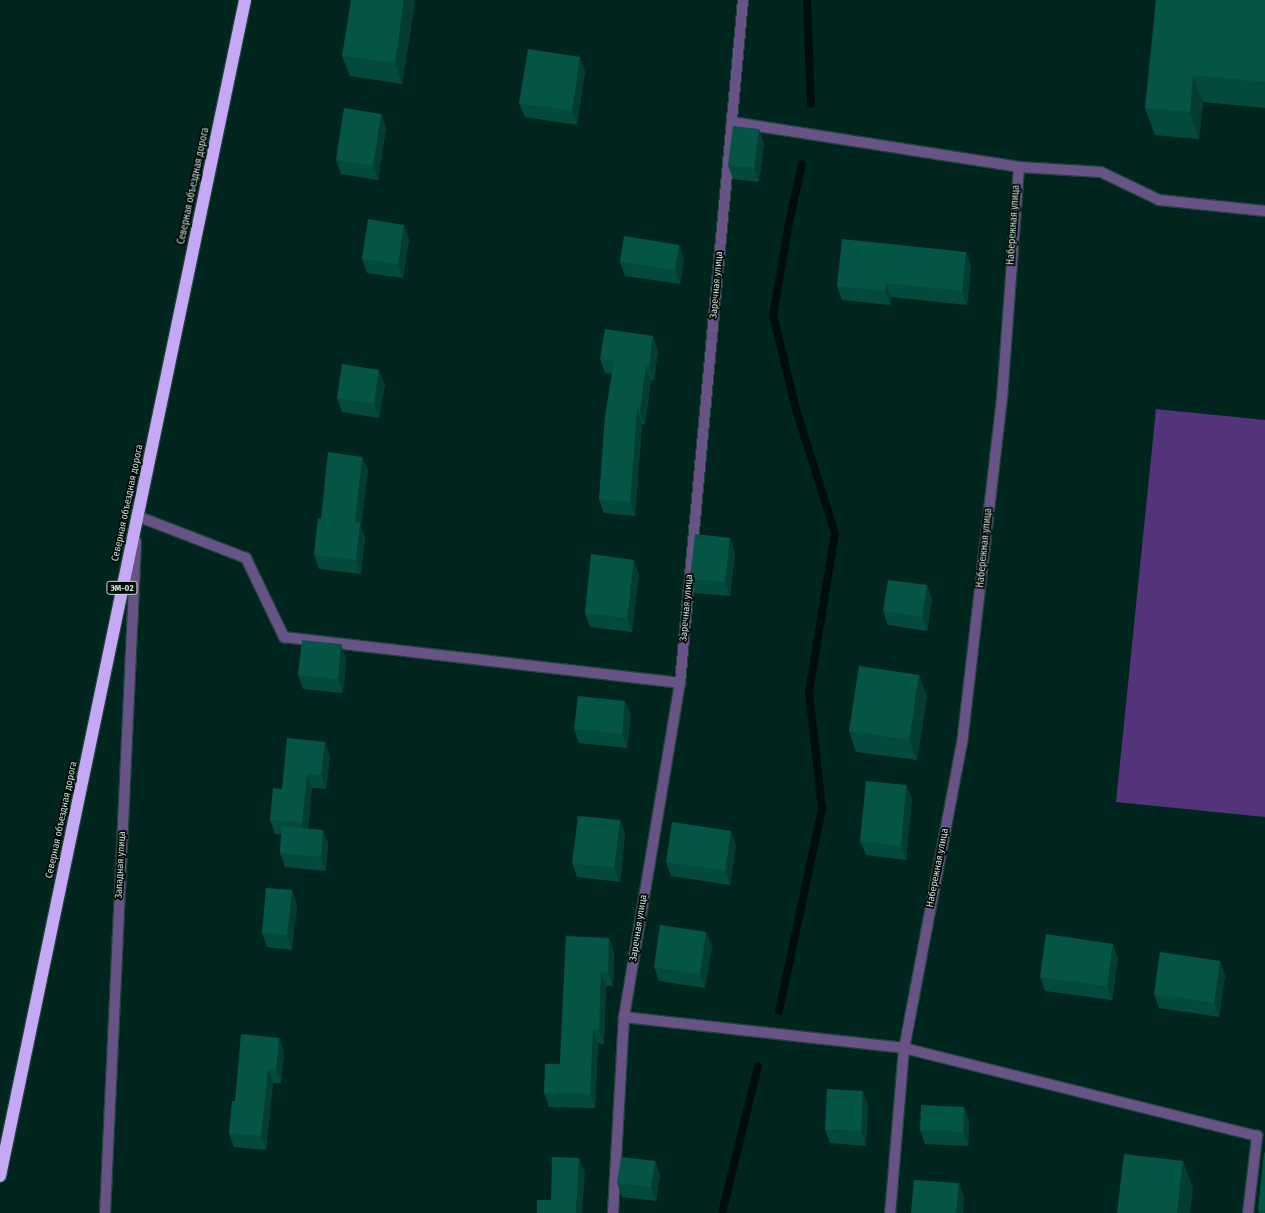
<!DOCTYPE html>
<html>
<head>
<meta charset="utf-8">
<style>
	body { margin:0 }
	#map { position:relative; width:1265px; height:1213px; overflow:hidden; background:#00251e; font-family:"Fira Sans Condensed",sans-serif }
	div>[style] { position:absolute }
	[style*='--x'] { left:calc(var(--x)*1px); top:calc(var(--y)*1px); width:calc(var(--w)*1px); rotate:calc(var(--a)*1deg) }
	.green>* { inset:0; background:#53347b }
	.stream>* { height:8px; margin:-4px; padding:0 4px; transform-origin:4px; border-radius:4px; background:#010d0a }
	.roads { filter:drop-shadow(1px 0 #20433c) drop-shadow(-1px 0 #20433c) drop-shadow(0 1px #20433c) drop-shadow(0 -1px #20433c) }
	.minor>* { height:10px; margin:-5px; padding:0 5px; transform-origin:5px; border-radius:5px; background:#675386 }
	.highway>* { height:12px; margin:-6px; padding:0 6px; transform-origin:6px; border-radius:6px; background:#c6a9f5 }
	.wall>* { inset:0; background:#04493d }
	.shaded-wall>* { inset:0; background:#043c32 }
	.building>* { inset:0; background:#055547 }
	span { translate:-50% -50%; white-space:nowrap; text-align:center; line-height:1.15; -webkit-text-stroke:3.5px #010b08; paint-order:stroke }
	.shield-label span { padding:1px 3px; background:#010b08; border:1px solid; border-radius:3px; -webkit-text-stroke-width:0 }
	.shield-label { font-size:9px; color:#cbdfd9; font-weight:700 }
	.street-label { font-size:10px; color:#cbdfd9 }
</style>
</head>
<body>
<div id="map">
	<div class="green">
		<i style="clip-path:polygon(1156px 409px,1265px 420px,1265px 817px,1116px 802px)"></i>
	</div>
	<div class="stream">
		<i style="--x:807;--y:0;--w:104;--a:87.8"></i>
		<i style="--x:779;--y:1011;--w:208;--a:-78"></i>
		<i style="--x:822;--y:808;--w:117;--a:-96.4"></i>
		<i style="--x:809;--y:692;--w:161;--a:-80.7"></i>
		<i style="--x:835;--y:533;--w:130;--a:-107.5"></i>
		<i style="--x:796;--y:409;--w:97;--a:-103.7"></i>
		<i style="--x:773;--y:315;--w:98;--a:-80.1"></i>
		<i style="--x:790;--y:218;--w:55;--a:-77.5"></i>
		<i style="--x:722;--y:1213;--w:151;--a:-76.2"></i>
	</div>
	<div class="roads">
		<div class="minor">
			<i style="--x:732;--y:122;--w:291;--a:8.9"></i>
			<i style="--x:1019;--y:167;--w:232;--a:94.2"></i>
			<i style="--x:1002;--y:398;--w:341;--a:96.6"></i>
			<i style="--x:963;--y:737;--w:317;--a:100.7"></i>
			<i style="--x:904;--y:1048;--w:166;--a:94.8"></i>
			<i style="--x:1019;--y:167;--w:82;--a:3.5"></i>
			<i style="--x:1101;--y:172;--w:64;--a:25.8"></i>
			<i style="--x:1159;--y:200;--w:107;--a:5.9"></i>
			<i style="--x:137;--y:522;--w:6;--a:-90"></i>
			<i style="--x:137;--y:516;--w:117;--a:21.1"></i>
			<i style="--x:246;--y:558;--w:88;--a:64.3"></i>
			<i style="--x:284;--y:637;--w:399;--a:6.6"></i>
			<i style="--x:624;--y:1017;--w:282;--a:6.3"></i>
			<i style="--x:904;--y:1048;--w:364;--a:14"></i>
			<i style="--x:105;--y:1213;--w:672;--a:-87.35"></i>
			<i style="--x:613;--y:1213;--w:196;--a:-86.8"></i>
			<i style="--x:624;--y:1017;--w:339;--a:-80.5"></i>
			<i style="--x:680;--y:683;--w:686;--a:-84.73"></i>
			<i style="--x:1248;--y:1213;--w:78;--a:-83.3"></i>
		</div>
		<div class="highway">
			<i style="--x:0;--y:1176;--w:1201;--a:-78.23"></i>
		</div>
	</div>
	<div class="wall">
		<i style="clip-path:polygon(1265px 0,1265px 108px,1203px 102px,1199px 139px,1155px 135px,1145px 108px)"></i>
		<i style="clip-path:polygon(415px 2px,402px 84px,350px 76px,342px 56px)"></i>
		<i style="clip-path:polygon(585px 71px,577px 125px,525px 117px,519px 103px)"></i>
		<i style="clip-path:polygon(381px 114px,386px 128px,378px 180px,341px 174px,336px 160px)"></i>
		<i style="clip-path:polygon(759px 129px,764px 143px,759px 182px,733px 179px,728px 165px)"></i>
		<i style="clip-path:polygon(409px 239px,403px 278px,367px 273px,362px 259px)"></i>
		<i style="clip-path:polygon(679px 245px,684px 259px,680px 284px,625px 276px,620px 262px)"></i>
		<i style="clip-path:polygon(971px 266px,967px 305px,891px 297px,890px 305px,842px 300px,837px 286px)"></i>
		<i style="clip-path:polygon(658px 350px,654px 381px,651px 380px,645px 424px,642px 424px,635px 516px,604px 513px,599px 499px,612px 374px,605px 373px,600px 359px)"></i>
		<i style="clip-path:polygon(385px 384px,379px 418px,342px 412px,337px 398px)"></i>
		<i style="clip-path:polygon(362px 457px,368px 471px,361px 527px,365px 537px,361px 574px,319px 569px,314px 555px,321px 519px)"></i>
		<i style="clip-path:polygon(735px 552px,730px 596px,695px 593px,690px 579px)"></i>
		<i style="clip-path:polygon(639px 574px,632px 632px,590px 627px,585px 613px)"></i>
		<i style="clip-path:polygon(927px 585px,932px 600px,927px 631px,888px 625px,883px 611px)"></i>
		<i style="clip-path:polygon(346px 658px,343px 693px,303px 689px,298px 675px)"></i>
		<i style="clip-path:polygon(927px 696px,917px 760px,856px 752px,849px 731px)"></i>
		<i style="clip-path:polygon(631px 715px,627px 748px,579px 743px,574px 729px)"></i>
		<i style="clip-path:polygon(330px 756px,326px 789px,312px 788px,308px 829px,323px 830px,328px 844px,326px 871px,285px 867px,280px 853px,281px 834px,275px 834px,270px 820px,282px 789px)"></i>
		<i style="clip-path:polygon(906px 785px,912px 799px,906px 860px,866px 855px,860px 841px)"></i>
		<i style="clip-path:polygon(620px 820px,625px 835px,620px 882px,577px 877px,572px 863px)"></i>
		<i style="clip-path:polygon(736px 845px,730px 885px,671px 876px,666px 862px)"></i>
		<i style="clip-path:polygon(292px 890px,297px 905px,292px 950px,267px 947px,262px 933px)"></i>
		<i style="clip-path:polygon(566px 936px,614px 952px,613px 986px,606px 986px,604px 1044px,598px 1043px,595px 1108px,549px 1107px,544px 1093px,560px 1064px)"></i>
		<i style="clip-path:polygon(712px 946px,705px 988px,659px 981px,654px 967px)"></i>
		<i style="clip-path:polygon(1118px 958px,1112px 1000px,1045px 991px,1040px 977px)"></i>
		<i style="clip-path:polygon(1220px 961px,1225px 975px,1219px 1017px,1159px 1008px,1154px 994px)"></i>
		<i style="clip-path:polygon(279px 1038px,284px 1052px,281px 1083px,273px 1083px,266px 1150px,234px 1147px,229px 1133px,235px 1101px)"></i>
		<i style="clip-path:polygon(868px 1105px,866px 1146px,830px 1143px,825px 1129px)"></i>
		<i style="clip-path:polygon(964px 1107px,969px 1121px,968px 1146px,925px 1144px,920px 1130px)"></i>
		<i style="clip-path:polygon(1265px 1153px,1265px 1213px,1259px 1213px,1258px 1210px)"></i>
		<i style="clip-path:polygon(655px 1161px,660px 1175px,656px 1201px,622px 1197px,617px 1183px)"></i>
	</div>
	<div class="shaded-wall">
		<i style="clip-path:polygon(404px 0,414px 0,415px 2px,402px 84px,395px 63px)"></i>
		<i style="clip-path:polygon(580px 57px,585px 71px,577px 125px,572px 111px)"></i>
		<i style="clip-path:polygon(1193px 75px,1203px 102px,1199px 139px,1190px 112px)"></i>
		<i style="clip-path:polygon(381px 114px,386px 128px,378px 180px,373px 166px)"></i>
		<i style="clip-path:polygon(759px 129px,764px 143px,759px 182px,754px 168px)"></i>
		<i style="clip-path:polygon(404px 225px,409px 239px,403px 278px,398px 264px)"></i>
		<i style="clip-path:polygon(679px 245px,684px 259px,680px 284px,675px 270px)"></i>
		<i style="clip-path:polygon(966px 252px,971px 266px,967px 305px,962px 291px)"></i>
		<i style="clip-path:polygon(886px 283px,891px 297px,890px 305px,885px 291px)"></i>
		<i style="clip-path:polygon(653px 336px,658px 350px,654px 381px,649px 367px)"></i>
		<i style="clip-path:polygon(646px 366px,651px 380px,645px 424px,640px 410px)"></i>
		<i style="clip-path:polygon(379px 370px,385px 384px,379px 418px,374px 404px)"></i>
		<i style="clip-path:polygon(637px 409px,642px 424px,635px 516px,630px 502px)"></i>
		<i style="clip-path:polygon(362px 457px,368px 471px,361px 527px,365px 537px,361px 574px,356px 560px,355px 522px)"></i>
		<i style="clip-path:polygon(730px 538px,735px 552px,730px 596px,725px 582px)"></i>
		<i style="clip-path:polygon(634px 560px,639px 574px,632px 632px,627px 618px)"></i>
		<i style="clip-path:polygon(927px 585px,932px 600px,927px 631px,922px 617px)"></i>
		<i style="clip-path:polygon(341px 644px,346px 658px,343px 693px,338px 679px)"></i>
		<i style="clip-path:polygon(919px 675px,927px 696px,917px 760px,909px 740px)"></i>
		<i style="clip-path:polygon(625px 701px,631px 715px,627px 748px,622px 734px)"></i>
		<i style="clip-path:polygon(325px 742px,330px 756px,326px 789px,321px 775px)"></i>
		<i style="clip-path:polygon(307px 774px,312px 788px,307px 837px,302px 823px)"></i>
		<i style="clip-path:polygon(906px 785px,912px 799px,906px 860px,901px 846px)"></i>
		<i style="clip-path:polygon(620px 820px,625px 835px,620px 882px,614px 868px)"></i>
		<i style="clip-path:polygon(323px 830px,328px 844px,326px 871px,321px 857px)"></i>
		<i style="clip-path:polygon(731px 831px,736px 845px,730px 885px,725px 871px)"></i>
		<i style="clip-path:polygon(292px 890px,297px 905px,292px 950px,287px 935px)"></i>
		<i style="clip-path:polygon(706px 932px,712px 946px,705px 988px,700px 974px)"></i>
		<i style="clip-path:polygon(609px 938px,614px 952px,613px 986px,608px 972px)"></i>
		<i style="clip-path:polygon(1113px 944px,1118px 958px,1112px 1000px,1107px 986px)"></i>
		<i style="clip-path:polygon(1220px 961px,1225px 975px,1219px 1017px,1214px 1003px)"></i>
		<i style="clip-path:polygon(601px 971px,606px 986px,604px 1044px,599px 1030px)"></i>
		<i style="clip-path:polygon(593px 1029px,598px 1043px,595px 1108px,590px 1094px)"></i>
		<i style="clip-path:polygon(279px 1038px,284px 1052px,281px 1083px,276px 1069px)"></i>
		<i style="clip-path:polygon(268px 1069px,273px 1083px,266px 1150px,261px 1136px)"></i>
		<i style="clip-path:polygon(863px 1091px,868px 1105px,866px 1146px,861px 1131px)"></i>
		<i style="clip-path:polygon(964px 1107px,969px 1121px,968px 1146px,963px 1132px)"></i>
		<i style="clip-path:polygon(579px 1158px,585px 1172px,582px 1213px,576px 1213px)"></i>
		<i style="clip-path:polygon(655px 1161px,660px 1175px,656px 1201px,651px 1187px)"></i>
		<i style="clip-path:polygon(1183px 1161px,1193px 1188px,1190px 1213px,1177px 1213px)"></i>
		<i style="clip-path:polygon(959px 1183px,964px 1197px,963px 1213px,956px 1213px)"></i>
	</div>
	<div class="building">
		<i style="clip-path:polygon(351px 0,404px 0,395px 63px,342px 56px)"></i>
		<i style="clip-path:polygon(1156px 0,1265px 0,1265px 82px,1193px 75px,1190px 112px,1145px 108px)"></i>
		<i style="clip-path:polygon(528px 49px,580px 57px,572px 111px,519px 103px)"></i>
		<i style="clip-path:polygon(344px 108px,381px 114px,373px 166px,336px 160px)"></i>
		<i style="clip-path:polygon(733px 126px,759px 129px,754px 168px,728px 165px)"></i>
		<i style="clip-path:polygon(368px 219px,404px 225px,398px 264px,362px 259px)"></i>
		<i style="clip-path:polygon(624px 236px,679px 245px,675px 270px,620px 262px)"></i>
		<i style="clip-path:polygon(842px 239px,966px 252px,962px 291px,886px 283px,885px 291px,837px 286px)"></i>
		<i style="clip-path:polygon(605px 329px,653px 336px,649px 367px,646px 366px,640px 410px,637px 409px,630px 502px,599px 499px,605px 416px,614px 361px,600px 359px)"></i>
		<i style="clip-path:polygon(342px 364px,379px 370px,374px 404px,337px 398px)"></i>
		<i style="clip-path:polygon(328px 452px,362px 457px,355px 522px,360px 523px,356px 560px,314px 555px,318px 518px,321px 519px)"></i>
		<i style="clip-path:polygon(695px 534px,730px 538px,725px 582px,690px 579px)"></i>
		<i style="clip-path:polygon(591px 554px,634px 560px,627px 618px,585px 613px)"></i>
		<i style="clip-path:polygon(888px 580px,927px 585px,922px 617px,883px 611px)"></i>
		<i style="clip-path:polygon(302px 640px,341px 644px,338px 679px,298px 675px)"></i>
		<i style="clip-path:polygon(859px 666px,919px 675px,909px 740px,849px 731px)"></i>
		<i style="clip-path:polygon(578px 696px,625px 701px,622px 734px,574px 729px)"></i>
		<i style="clip-path:polygon(287px 738px,325px 742px,321px 775px,307px 774px,302px 823px,270px 820px,273px 788px,282px 789px)"></i>
		<i style="clip-path:polygon(866px 781px,906px 785px,901px 846px,860px 841px)"></i>
		<i style="clip-path:polygon(578px 816px,620px 820px,614px 868px,572px 863px)"></i>
		<i style="clip-path:polygon(672px 822px,731px 831px,725px 871px,666px 862px)"></i>
		<i style="clip-path:polygon(282px 826px,323px 830px,321px 857px,280px 853px)"></i>
		<i style="clip-path:polygon(266px 888px,292px 890px,287px 935px,262px 933px)"></i>
		<i style="clip-path:polygon(660px 925px,706px 932px,700px 974px,654px 967px)"></i>
		<i style="clip-path:polygon(1046px 934px,1113px 944px,1107px 986px,1040px 977px)"></i>
		<i style="clip-path:polygon(566px 936px,609px 938px,608px 972px,601px 971px,599px 1030px,593px 1029px,590px 1094px,544px 1093px,545px 1064px,560px 1064px)"></i>
		<i style="clip-path:polygon(1160px 952px,1220px 961px,1214px 1003px,1154px 994px)"></i>
		<i style="clip-path:polygon(241px 1034px,279px 1038px,276px 1069px,268px 1069px,261px 1136px,229px 1133px,232px 1101px,235px 1101px)"></i>
		<i style="clip-path:polygon(827px 1089px,863px 1091px,861px 1131px,825px 1129px)"></i>
		<i style="clip-path:polygon(921px 1105px,964px 1107px,963px 1132px,920px 1130px)"></i>
		<i style="clip-path:polygon(1264px 1152px,1265px 1153px,1265px 1211px,1258px 1210px)"></i>
		<i style="clip-path:polygon(1124px 1154px,1183px 1161px,1177px 1213px,1117px 1213px)"></i>
		<i style="clip-path:polygon(552px 1157px,579px 1158px,576px 1213px,537px 1213px,537px 1200px,551px 1200px)"></i>
		<i style="clip-path:polygon(621px 1157px,655px 1161px,651px 1187px,617px 1183px)"></i>
		<i style="clip-path:polygon(914px 1180px,959px 1183px,956px 1213px,911px 1213px)"></i>
	</div>
	<div class="shield-label">
		<span style="left:122px;top:588px">ЭМ-02</span>
	</div>
	<div class="street-label">
		<span style="left:194px;top:186px;rotate:-78deg">Северная объездная дорога</span>
		<span style="left:1014px;top:225px;rotate:-86deg">Набережная улица</span>
		<span style="left:717px;top:285px;rotate:-85deg">Заречная улица</span>
		<span style="left:128px;top:503px;rotate:-78deg">Северная объездная дорога</span>
		<span style="left:985px;top:548px;rotate:-84deg">Набережная улица</span>
		<span style="left:687px;top:608px;rotate:-85deg">Заречная улица</span>
		<span style="left:62px;top:820px;rotate:-78deg">Северная объездная дорога</span>
		<span style="left:121px;top:865px;rotate:-87deg">Западная улица</span>
		<span style="left:938px;top:868px;rotate:-79deg">Набережная улица</span>
		<span style="left:639px;top:928px;rotate:-81deg">Заречная улица</span>
	</div>
</div>
</body>
</html>
